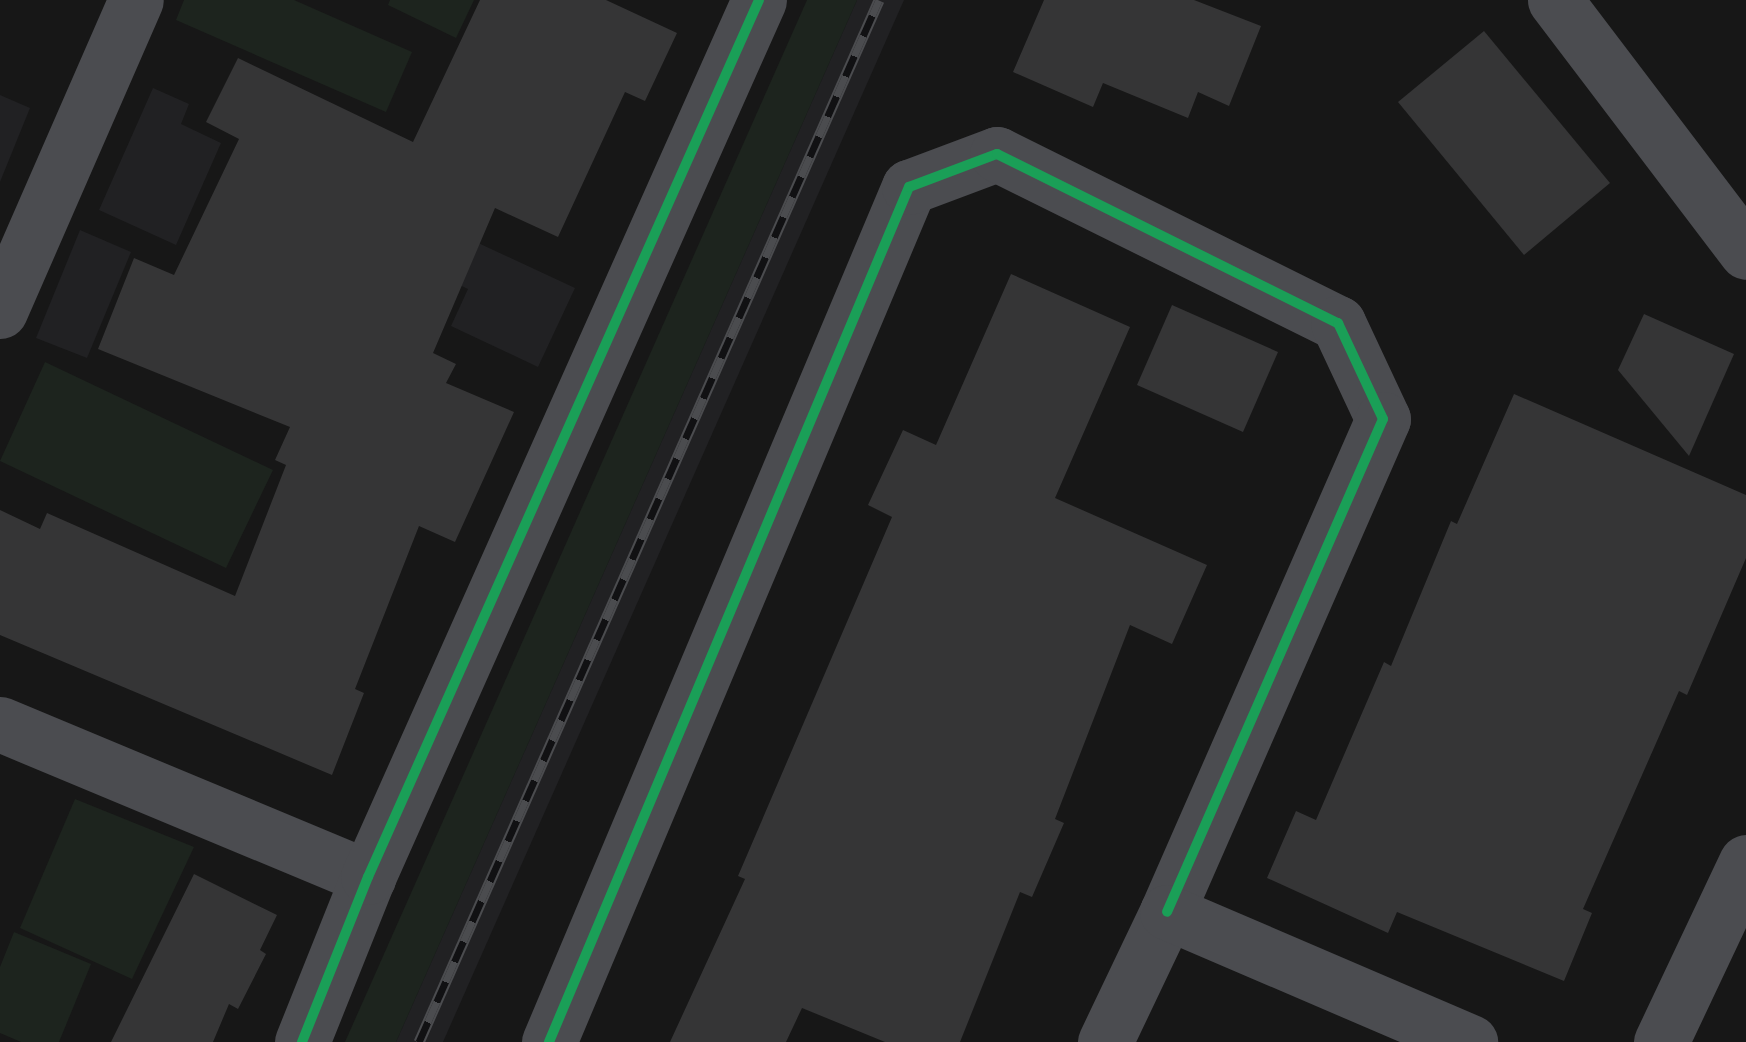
<!DOCTYPE html>
<html>
<head>
<meta charset="utf-8">
<style>
	body { margin:0 }
	#map { position:relative; width:1746px; height:1042px; overflow:hidden; background:#171717; font-family:Commissioner,sans-serif }
	div>[style] { position:absolute }
	[style*='--x'] { left:calc(var(--x)*1px); top:calc(var(--y)*1px); width:calc(var(--w)*1px); rotate:calc(var(--a)*1deg) }
	.built>* { inset:0; background:#212123 }
	.green>* { inset:0; background:#1d241e }
	.building>* { inset:0; background:#353536 }
	.minor>* { height:55px; margin:-27.5px; padding:0 27.5px; transform-origin:27.5px; border-radius:27.5px; background:#4b4c50 }
	.rail>* { height:11px; margin-top:-5.5px; transform-origin:0; background:repeating-linear-gradient(90deg,#111113 0 22px,#4b4c4f 0 44px); box-sizing:border-box; border-block:2px solid #4b4c4f }
	.cycleway>* { height:10px; margin:-5px; padding:0 5px; transform-origin:5px; border-radius:5px; background:#1a9f57 }
	span { translate:-50% -50%; white-space:nowrap; text-align:center; line-height:1.15; -webkit-text-stroke:8px #111113; paint-order:stroke }
</style>
</head>
<body>
<div id="map">
	<div class="built">
		<i style="clip-path:polygon(857px 0,904px 0,443px 1042px,396px 1042px)"></i>
		<i style="clip-path:polygon(153px 88px,189px 104px,181px 124px,221px 143px,176px 245px,99px 210px)"></i>
		<i style="clip-path:polygon(0 95px,30px 108px,0 182px)"></i>
		<i style="clip-path:polygon(375px 195px,575px 288px,538px 367px,451px 326px,468px 289px,355px 236px)"></i>
		<i style="clip-path:polygon(80px 230px,131px 252px,87px 358px,36px 338px)"></i>
	</div>
	<div class="green">
		<i style="clip-path:polygon(184px 0,294px 0,412px 52px,386px 112px,176px 20px)"></i>
		<i style="clip-path:polygon(390px 0,474px 0,456px 38px,388px 5px)"></i>
		<i style="clip-path:polygon(807px 0,857px 0,396px 1042px,345px 1042px)"></i>
		<i style="clip-path:polygon(45px 362px,273px 470px,226px 568px,0 461px)"></i>
		<i style="clip-path:polygon(75px 799px,194px 847px,132px 979px,20px 928px)"></i>
		<i style="clip-path:polygon(14px 932px,91px 964px,59px 1042px,21px 1042px,0 1033px,0 967px)"></i>
	</div>
	<div class="building">
		<i style="clip-path:polygon(480px 0,606px 0,677px 33px,645px 101px,625px 92px,558px 237px,495px 208px,433px 353px,456px 364px,446px 383px,514px 412px,455px 542px,419px 526px,355px 689px,364px 693px,332px 775px,0 635px,0 510px,40px 529px,47px 513px,235px 596px,286px 465px,275px 460px,290px 427px,98px 349px,134px 258px,174px 275px,239px 139px,206px 122px,238px 58px,413px 142px)"></i>
		<i style="clip-path:polygon(1044px 0,1194px 0,1261px 26px,1229px 106px,1198px 92px,1188px 118px,1103px 83px,1093px 107px,1013px 72px)"></i>
		<i style="clip-path:polygon(1484px 31px,1610px 183px,1524px 255px,1398px 102px)"></i>
		<i style="clip-path:polygon(1011px 274px,1130px 327px,1055px 498px,1207px 565px,1172px 644px,1130px 625px,1055px 819px,1064px 823px,1032px 897px,1020px 892px,960px 1042px,885px 1042px,802px 1008px,786px 1042px,670px 1042px,745px 879px,738px 876px,892px 517px,868px 505px,903px 430px,936px 445px)"></i>
		<i style="clip-path:polygon(1172px 305px,1278px 352px,1243px 432px,1137px 385px)"></i>
		<i style="clip-path:polygon(1644px 314px,1734px 354px,1689px 456px,1618px 370px)"></i>
		<i style="clip-path:polygon(1514px 394px,1746px 495px,1746px 558px,1687px 695px,1679px 691px,1583px 909px,1592px 913px,1564px 981px,1397px 912px,1388px 933px,1267px 878px,1296px 811px,1316px 820px,1384px 662px,1391px 666px,1451px 521px,1457px 524px)"></i>
		<i style="clip-path:polygon(194px 874px,277px 915px,260px 950px,266px 954px,238px 1009px,229px 1004px,213px 1042px,111px 1042px)"></i>
	</div>
	<div class="minor">
		<i style="--x:1555;--y:0;--w:316;--a:52.8"></i>
		<i style="--x:0;--y:311;--w:339;--a:-66.4"></i>
		<i style="--x:0;--y:724;--w:399;--a:22.6"></i>
		<i style="--x:302;--y:1042;--w:178;--a:-68.2"></i>
		<i style="--x:368;--y:877;--w:960;--a:-65.97"></i>
		<i style="--x:549;--y:1042;--w:928;--a:-67.17"></i>
		<i style="--x:909;--y:187;--w:94;--a:-20.6"></i>
		<i style="--x:997;--y:154;--w:381;--a:26.4"></i>
		<i style="--x:1338;--y:323;--w:106;--a:64.9"></i>
		<i style="--x:1383;--y:419;--w:538;--a:113.66"></i>
		<i style="--x:1105;--y:1042;--w:144;--a:-64.5"></i>
		<i style="--x:1167;--y:912;--w:330;--a:23.2"></i>
		<i style="--x:1661;--y:1042;--w:199;--a:-64.7"></i>
	</div>
	<div class="rail">
		<i style="--x:419;--y:1042;--w:1139;--a:-66.18"></i>
	</div>
	<div class="cycleway">
		<i style="--x:302;--y:1042;--w:178;--a:-68.2"></i>
		<i style="--x:368;--y:877;--w:960;--a:-65.97"></i>
		<i style="--x:549;--y:1042;--w:928;--a:-67.17"></i>
		<i style="--x:909;--y:187;--w:94;--a:-20.6"></i>
		<i style="--x:997;--y:154;--w:381;--a:26.4"></i>
		<i style="--x:1338;--y:323;--w:106;--a:64.9"></i>
		<i style="--x:1383;--y:419;--w:538;--a:113.66"></i>
	</div>
</div>
</body>
</html>
